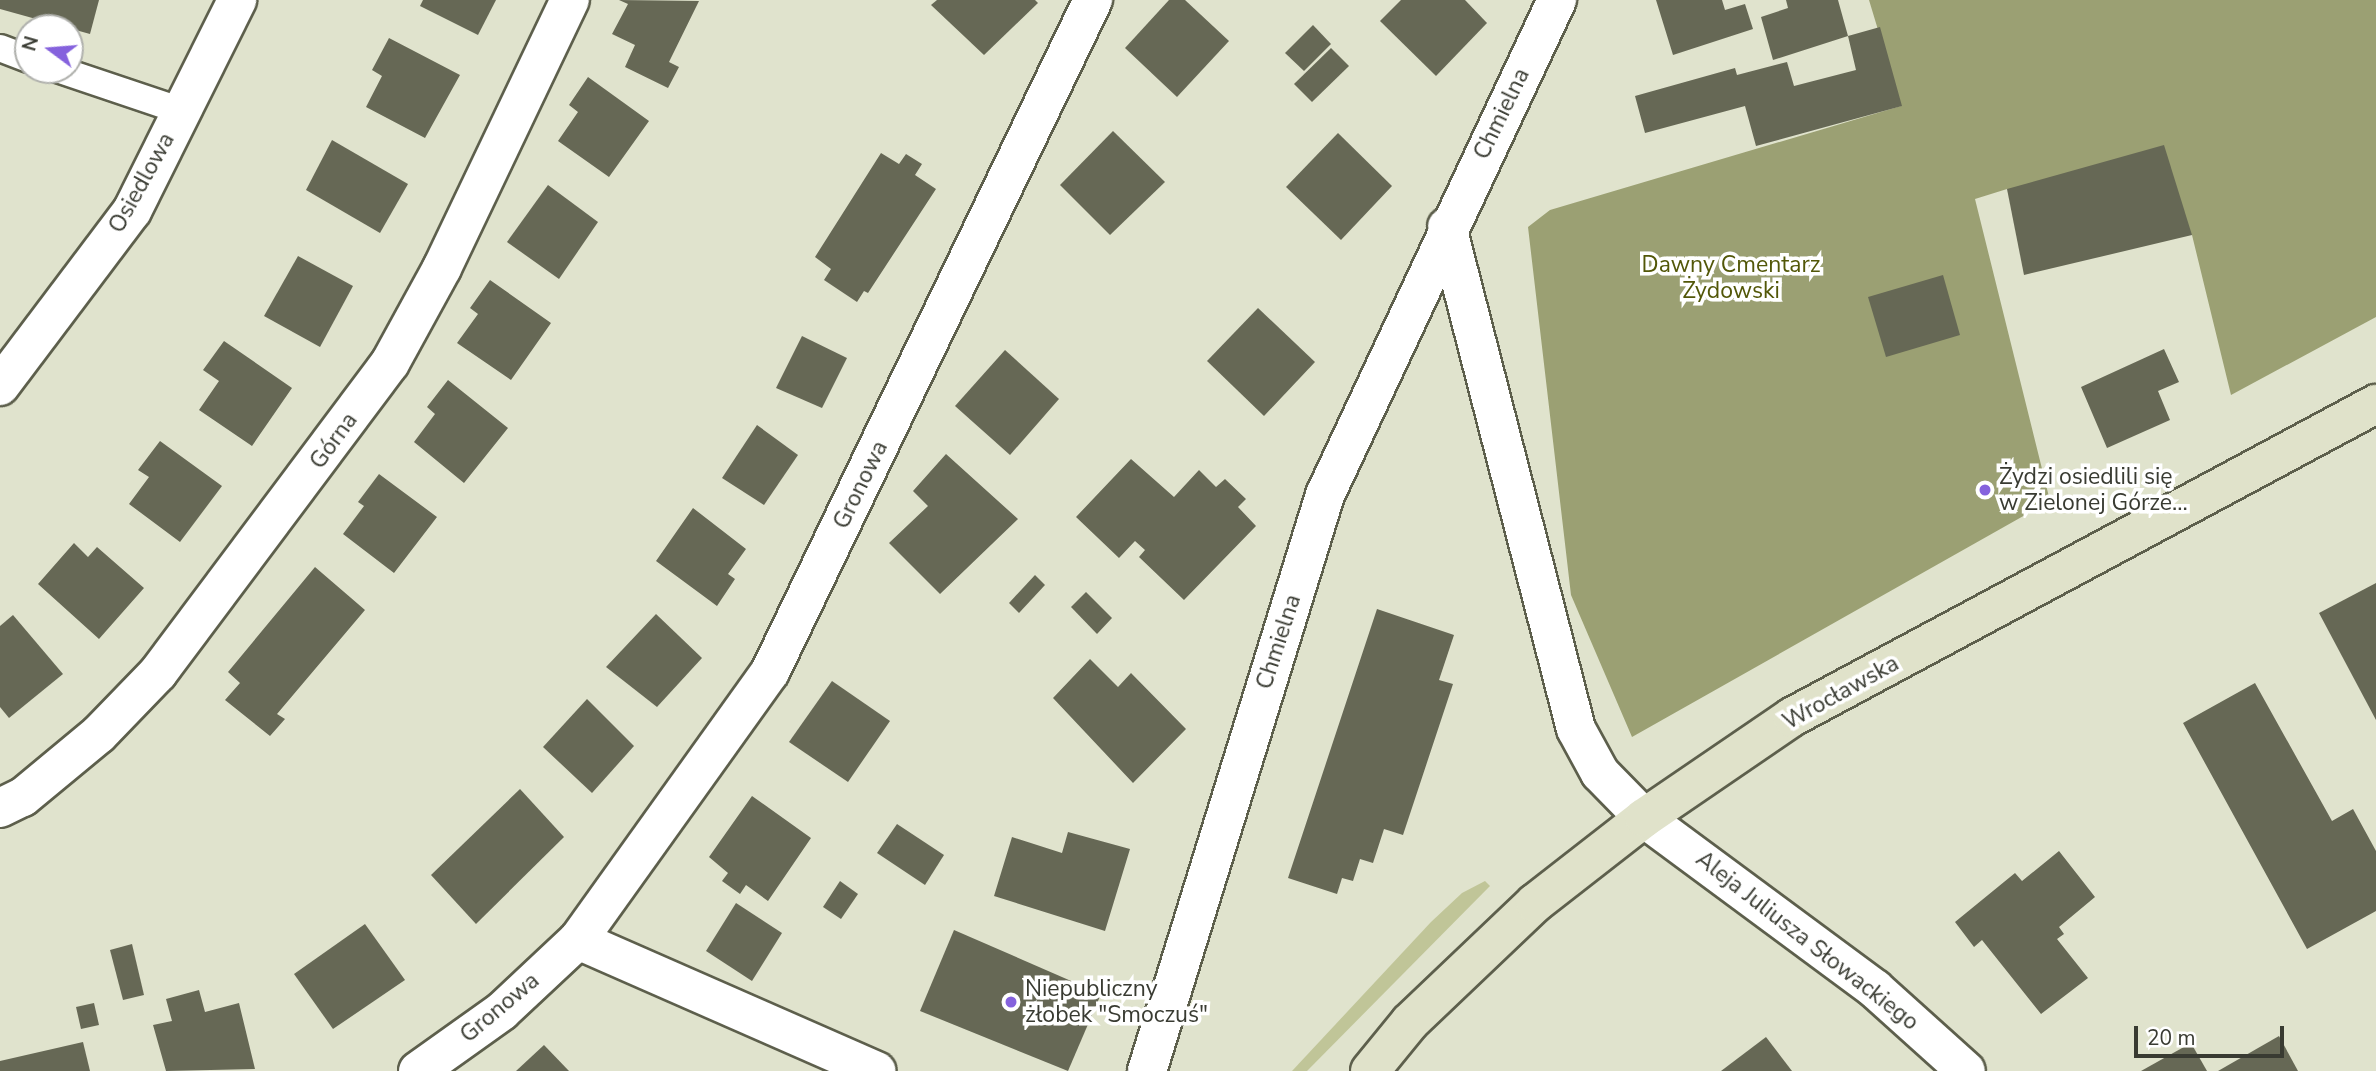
<!DOCTYPE html>
<html>
<head>
<meta charset="utf-8">
<style>
	body { margin:0 }
	#map { position:relative; width:2376px; height:1071px; overflow:hidden; background:#e0e3cd; font-family:"Nunito Sans",sans-serif }
	div>[style] { position:absolute }
	[style*='--x'] { left:calc(var(--x)*1px); top:calc(var(--y)*1px); width:calc(var(--w)*1px); rotate:calc(var(--a)*1deg) }
	.green>* { inset:0; background:#c0c598 }
	.forest>* { inset:0; background:#9ba073 }
	.building>* { inset:0; background:#666855 }
	.roads { filter:drop-shadow(2px 0 #5d5f4c) drop-shadow(-2px 0 #5d5f4c) drop-shadow(0 2px #5d5f4c) drop-shadow(0 -2px #5d5f4c) }
	.service>* { height:26px; margin:-13px; padding:0 13px; transform-origin:13px; border-radius:13px; background:#fff }
	.minor>* { height:38px; margin:-19px; padding:0 19px; transform-origin:19px; border-radius:19px; background:#fff }
	.secondary>* { height:38px; margin:-19px; padding:0 19px; transform-origin:19px; border-radius:19px; background:#e0e2ca }
	.dots>* { width:19px; height:19px; translate:-50% -50%; box-sizing:border-box; border:4px solid #fff; border-radius:50% }
	span { translate:-50% -50%; white-space:nowrap; text-align:center; line-height:1.15; -webkit-text-stroke:7px #fff; paint-order:stroke }
	.street-label { font-size:23px; color:#393b32 }
	.park-label { font-size:23px; color:#525708 }
	.poi-label { font-size:23px; color:#393b32 }
	.left { translate:0 -50%; text-align:left }
	.north { position:absolute; left:14px; top:14px; width:70px; height:70px; box-sizing:border-box; background:#fff; border:2px solid #b0b1ad; border-radius:50%; rotate:286deg; font-size:19px; font-weight:700; line-height:28px; text-align:center; color:#393b32 }
	.north::after { content:''; display:block; margin:auto; width:24px; height:32px; background:#8562dd; clip-path:polygon(50% 0,100% 100%,50% 72%,0 100%) }
	.scale { position:absolute; left:2134px; top:1026px; width:150px; height:32px; box-sizing:border-box; border:4px solid #393b32; border-top:0; padding-left:9px; font-size:21px; line-height:24px; white-space:nowrap; color:#393b32; -webkit-text-stroke:5px #fff; paint-order:stroke }
</style>
</head>
<body>
<div id="map">
	<div class="green">
		<i style="clip-path:polygon(1485px 881px,1490px 886px,1307px 1071px,1292px 1071px,1431px 922px,1462px 893px)"></i>
	</div>
	<div class="forest">
		<i style="clip-path:polygon(1869px 0,2376px 0,2376px 317px,2231px 395px,2192px 235px,2007px 189px,1975px 199px,2050px 501px,1632px 737px,1571px 595px,1528px 227px,1550px 210px,1901px 106px)"></i>
	</div>
	<div class="building">
		<i style="clip-path:polygon(0 0,99px 0,90px 34px,0 9px)"></i>
		<i style="clip-path:polygon(423px 0,496px 0,478px 35px,420px 6px)"></i>
		<i style="clip-path:polygon(619px 0,699px 1px,669px 62px,679px 67px,668px 88px,625px 67px,635px 45px,612px 34px,628px 4px)"></i>
		<i style="clip-path:polygon(937px 0,1035px 0,1038px 3px,984px 55px,931px 5px)"></i>
		<i style="clip-path:polygon(1169px 0,1185px 0,1229px 41px,1177px 97px,1125px 48px)"></i>
		<i style="clip-path:polygon(1401px 0,1465px 0,1487px 23px,1436px 76px,1380px 21px)"></i>
		<i style="clip-path:polygon(1656px 0,1722px 0,1725px 10px,1745px 4px,1753px 29px,1673px 55px)"></i>
		<i style="clip-path:polygon(1786px 0,1838px 0,1848px 36px,1880px 27px,1902px 106px,1756px 146px,1745px 106px,1645px 133px,1635px 96px,1735px 68px,1737px 75px,1787px 62px,1794px 86px,1856px 70px,1848px 36px,1773px 60px,1761px 17px,1788px 8px)"></i>
		<i style="clip-path:polygon(1313px 25px,1331px 44px,1304px 71px,1285px 53px)"></i>
		<i style="clip-path:polygon(389px 38px,460px 75px,425px 138px,366px 107px,382px 76px,372px 70px)"></i>
		<i style="clip-path:polygon(1331px 48px,1349px 66px,1312px 102px,1294px 84px)"></i>
		<i style="clip-path:polygon(588px 77px,649px 121px,609px 177px,558px 141px,578px 112px,569px 105px)"></i>
		<i style="clip-path:polygon(1113px 131px,1165px 182px,1110px 235px,1060px 185px)"></i>
		<i style="clip-path:polygon(1338px 133px,1392px 186px,1341px 240px,1286px 187px)"></i>
		<i style="clip-path:polygon(332px 140px,408px 184px,380px 233px,306px 190px)"></i>
		<i style="clip-path:polygon(2164px 145px,2192px 235px,2024px 275px,2007px 189px)"></i>
		<i style="clip-path:polygon(881px 153px,899px 164px,906px 154px,922px 164px,915px 175px,936px 189px,868px 293px,864px 291px,857px 302px,824px 280px,831px 269px,815px 257px)"></i>
		<i style="clip-path:polygon(548px 185px,598px 222px,559px 279px,507px 242px)"></i>
		<i style="clip-path:polygon(298px 256px,353px 286px,320px 347px,264px 316px)"></i>
		<i style="clip-path:polygon(1943px 275px,1960px 335px,1886px 357px,1868px 297px)"></i>
		<i style="clip-path:polygon(490px 280px,551px 323px,511px 380px,457px 343px,478px 314px,470px 308px)"></i>
		<i style="clip-path:polygon(1258px 308px,1315px 362px,1264px 416px,1207px 361px)"></i>
		<i style="clip-path:polygon(802px 336px,847px 358px,822px 408px,776px 388px)"></i>
		<i style="clip-path:polygon(224px 341px,292px 388px,252px 446px,199px 410px,219px 381px,203px 370px)"></i>
		<i style="clip-path:polygon(2164px 349px,2179px 382px,2158px 391px,2170px 420px,2107px 448px,2081px 387px)"></i>
		<i style="clip-path:polygon(1005px 350px,1059px 399px,1010px 455px,955px 406px)"></i>
		<i style="clip-path:polygon(448px 380px,508px 428px,464px 483px,414px 442px,435px 414px,427px 407px)"></i>
		<i style="clip-path:polygon(757px 425px,798px 455px,764px 505px,722px 478px)"></i>
		<i style="clip-path:polygon(160px 441px,222px 486px,180px 542px,129px 504px,149px 477px,138px 470px)"></i>
		<i style="clip-path:polygon(946px 454px,1018px 519px,940px 594px,889px 543px,928px 506px,913px 491px)"></i>
		<i style="clip-path:polygon(1131px 459px,1174px 497px,1199px 470px,1216px 487px,1225px 479px,1246px 499px,1238px 507px,1256px 526px,1184px 600px,1139px 557px,1145px 550px,1135px 541px,1119px 558px,1076px 517px)"></i>
		<i style="clip-path:polygon(379px 474px,437px 517px,394px 573px,343px 534px,364px 506px,358px 502px)"></i>
		<i style="clip-path:polygon(693px 508px,746px 549px,728px 574px,735px 579px,717px 606px,656px 561px)"></i>
		<i style="clip-path:polygon(74px 543px,88px 557px,97px 547px,144px 588px,99px 639px,38px 584px)"></i>
		<i style="clip-path:polygon(315px 567px,365px 610px,277px 714px,285px 719px,270px 736px,225px 700px,240px 683px,228px 672px)"></i>
		<i style="clip-path:polygon(1035px 575px,1045px 585px,1019px 613px,1009px 603px)"></i>
		<i style="clip-path:polygon(2376px 583px,2376px 720px,2319px 613px)"></i>
		<i style="clip-path:polygon(1086px 592px,1112px 618px,1097px 634px,1071px 607px)"></i>
		<i style="clip-path:polygon(1377px 609px,1454px 635px,1439px 680px,1453px 684px,1403px 835px,1384px 829px,1373px 863px,1360px 859px,1353px 881px,1342px 878px,1337px 894px,1288px 878px)"></i>
		<i style="clip-path:polygon(656px 614px,702px 658px,657px 707px,606px 667px)"></i>
		<i style="clip-path:polygon(13px 615px,63px 674px,9px 718px,0 707px,0 626px)"></i>
		<i style="clip-path:polygon(1090px 659px,1118px 687px,1131px 673px,1186px 729px,1133px 783px,1053px 698px)"></i>
		<i style="clip-path:polygon(832px 681px,890px 721px,848px 782px,789px 742px)"></i>
		<i style="clip-path:polygon(2255px 683px,2332px 821px,2353px 809px,2376px 851px,2376px 911px,2307px 949px,2183px 723px)"></i>
		<i style="clip-path:polygon(587px 699px,634px 746px,592px 793px,543px 747px)"></i>
		<i style="clip-path:polygon(520px 789px,564px 837px,476px 924px,431px 875px)"></i>
		<i style="clip-path:polygon(752px 796px,811px 838px,768px 901px,746px 885px,740px 894px,722px 881px,728px 873px,709px 857px)"></i>
		<i style="clip-path:polygon(897px 824px,944px 855px,925px 885px,877px 853px)"></i>
		<i style="clip-path:polygon(1068px 832px,1130px 849px,1105px 931px,994px 896px,1012px 837px,1062px 853px)"></i>
		<i style="clip-path:polygon(2059px 851px,2095px 897px,2059px 927px,2064px 934px,2057px 939px,2088px 978px,2041px 1014px,1982px 940px,1974px 947px,1955px 922px,2015px 873px,2022px 881px)"></i>
		<i style="clip-path:polygon(840px 881px,858px 894px,841px 919px,823px 907px)"></i>
		<i style="clip-path:polygon(736px 903px,782px 933px,752px 981px,706px 951px)"></i>
		<i style="clip-path:polygon(365px 924px,405px 980px,333px 1029px,294px 974px)"></i>
		<i style="clip-path:polygon(954px 930px,1101px 994px,1068px 1071px,920px 1011px)"></i>
		<i style="clip-path:polygon(132px 944px,144px 995px,123px 1000px,110px 950px)"></i>
		<i style="clip-path:polygon(199px 990px,205px 1012px,239px 1003px,255px 1069px,166px 1071px,153px 1025px,172px 1021px,166px 999px)"></i>
		<i style="clip-path:polygon(94px 1003px,99px 1025px,81px 1029px,76px 1007px)"></i>
		<i style="clip-path:polygon(2279px 1036px,2298px 1071px,2218px 1071px)"></i>
		<i style="clip-path:polygon(1766px 1037px,1792px 1071px,1721px 1071px)"></i>
		<i style="clip-path:polygon(83px 1042px,90px 1071px,0 1071px,0 1061px)"></i>
		<i style="clip-path:polygon(2191px 1043px,2207px 1071px,2141px 1071px)"></i>
		<i style="clip-path:polygon(544px 1045px,569px 1071px,516px 1071px)"></i>
	</div>
	<div class="roads">
		<div class="service">
			<i style="--x:0;--y:48;--w:30;--a:21"></i>
			<i style="--x:60;--y:70;--w:129;--a:18.6"></i>
		</div>
		<div class="minor">
			<i style="--x:1447;--y:227;--w:518;--a:75.59"></i>
			<i style="--x:1576;--y:729;--w:50;--a:61.4"></i>
			<i style="--x:1600;--y:773;--w:63;--a:45.6"></i>
			<i style="--x:1644;--y:818;--w:287;--a:36.5"></i>
			<i style="--x:1875;--y:989;--w:122;--a:42"></i>
			<i style="--x:0;--y:386;--w:219;--a:-53"></i>
			<i style="--x:132;--y:211;--w:236;--a:-63.5"></i>
			<i style="--x:0;--y:808;--w:25;--a:-26"></i>
			<i style="--x:23;--y:797;--w:99;--a:-39.7"></i>
			<i style="--x:99;--y:734;--w:85;--a:-46"></i>
			<i style="--x:158;--y:673;--w:387;--a:-53.2"></i>
			<i style="--x:390;--y:363;--w:108;--a:-61.3"></i>
			<i style="--x:442;--y:268;--w:297;--a:-64.5"></i>
			<i style="--x:578;--y:940;--w:326;--a:23.7"></i>
			<i style="--x:418;--y:1071;--w:103;--a:-35.5"></i>
			<i style="--x:502;--y:1011;--w:104;--a:-43.1"></i>
			<i style="--x:578;--y:940;--w:330;--a:-54.4"></i>
			<i style="--x:770;--y:672;--w:746;--a:-64.33"></i>
			<i style="--x:1147;--y:1071;--w:603;--a:-72.83"></i>
			<i style="--x:1325;--y:495;--w:547;--a:-64.89"></i>
		</div>
		<div class="secondary">
			<i style="--x:1370;--y:1071;--w:63;--a:-50.8"></i>
			<i style="--x:1410;--y:1022;--w:173;--a:-43.6"></i>
			<i style="--x:1535;--y:903;--w:138;--a:-37.9"></i>
			<i style="--x:1644;--y:818;--w:179;--a:-34.3"></i>
			<i style="--x:1792;--y:717;--w:663;--a:-28.19"></i>
		</div>
	</div>
	<div class="dots">
		<i style="left:1985px;top:490px;background:#8562dd"></i>
		<i style="left:1011px;top:1002px;background:#8562dd"></i>
	</div>
	<div class="street-label">
		<span style="left:1502px;top:114px;rotate:-64deg">Chmielna</span>
		<span style="left:142px;top:183px;rotate:-61deg">Osiedlowa</span>
		<span style="left:334px;top:441px;rotate:-54deg">Górna</span>
		<span style="left:861px;top:485px;rotate:-64deg">Gronowa</span>
		<span style="left:1279px;top:642px;rotate:-72deg">Chmielna</span>
		<span style="left:1841px;top:693px;rotate:-29deg">Wrocławska</span>
		<span style="left:1807px;top:941px;rotate:38deg">Aleja Juliusza Słowackiego</span>
		<span style="left:500px;top:1008px;rotate:-40deg">Gronowa</span>
	</div>
	<div class="park-label">
		<span style="left:1731px;top:278px">Dawny Cmentarz<br>Żydowski</span>
	</div>
	<div class="poi-label">
		<span class="left" style="left:1999px;top:490px">Żydzi osiedlili się<br>w Zielonej Górze...</span>
		<span class="left" style="left:1025px;top:1002px">Niepubliczny<br>żłobek "Smoczuś"</span>
	</div>
	<div class="north">N</div>
	<div class="scale">20 m</div>
</div>
</body>
</html>
